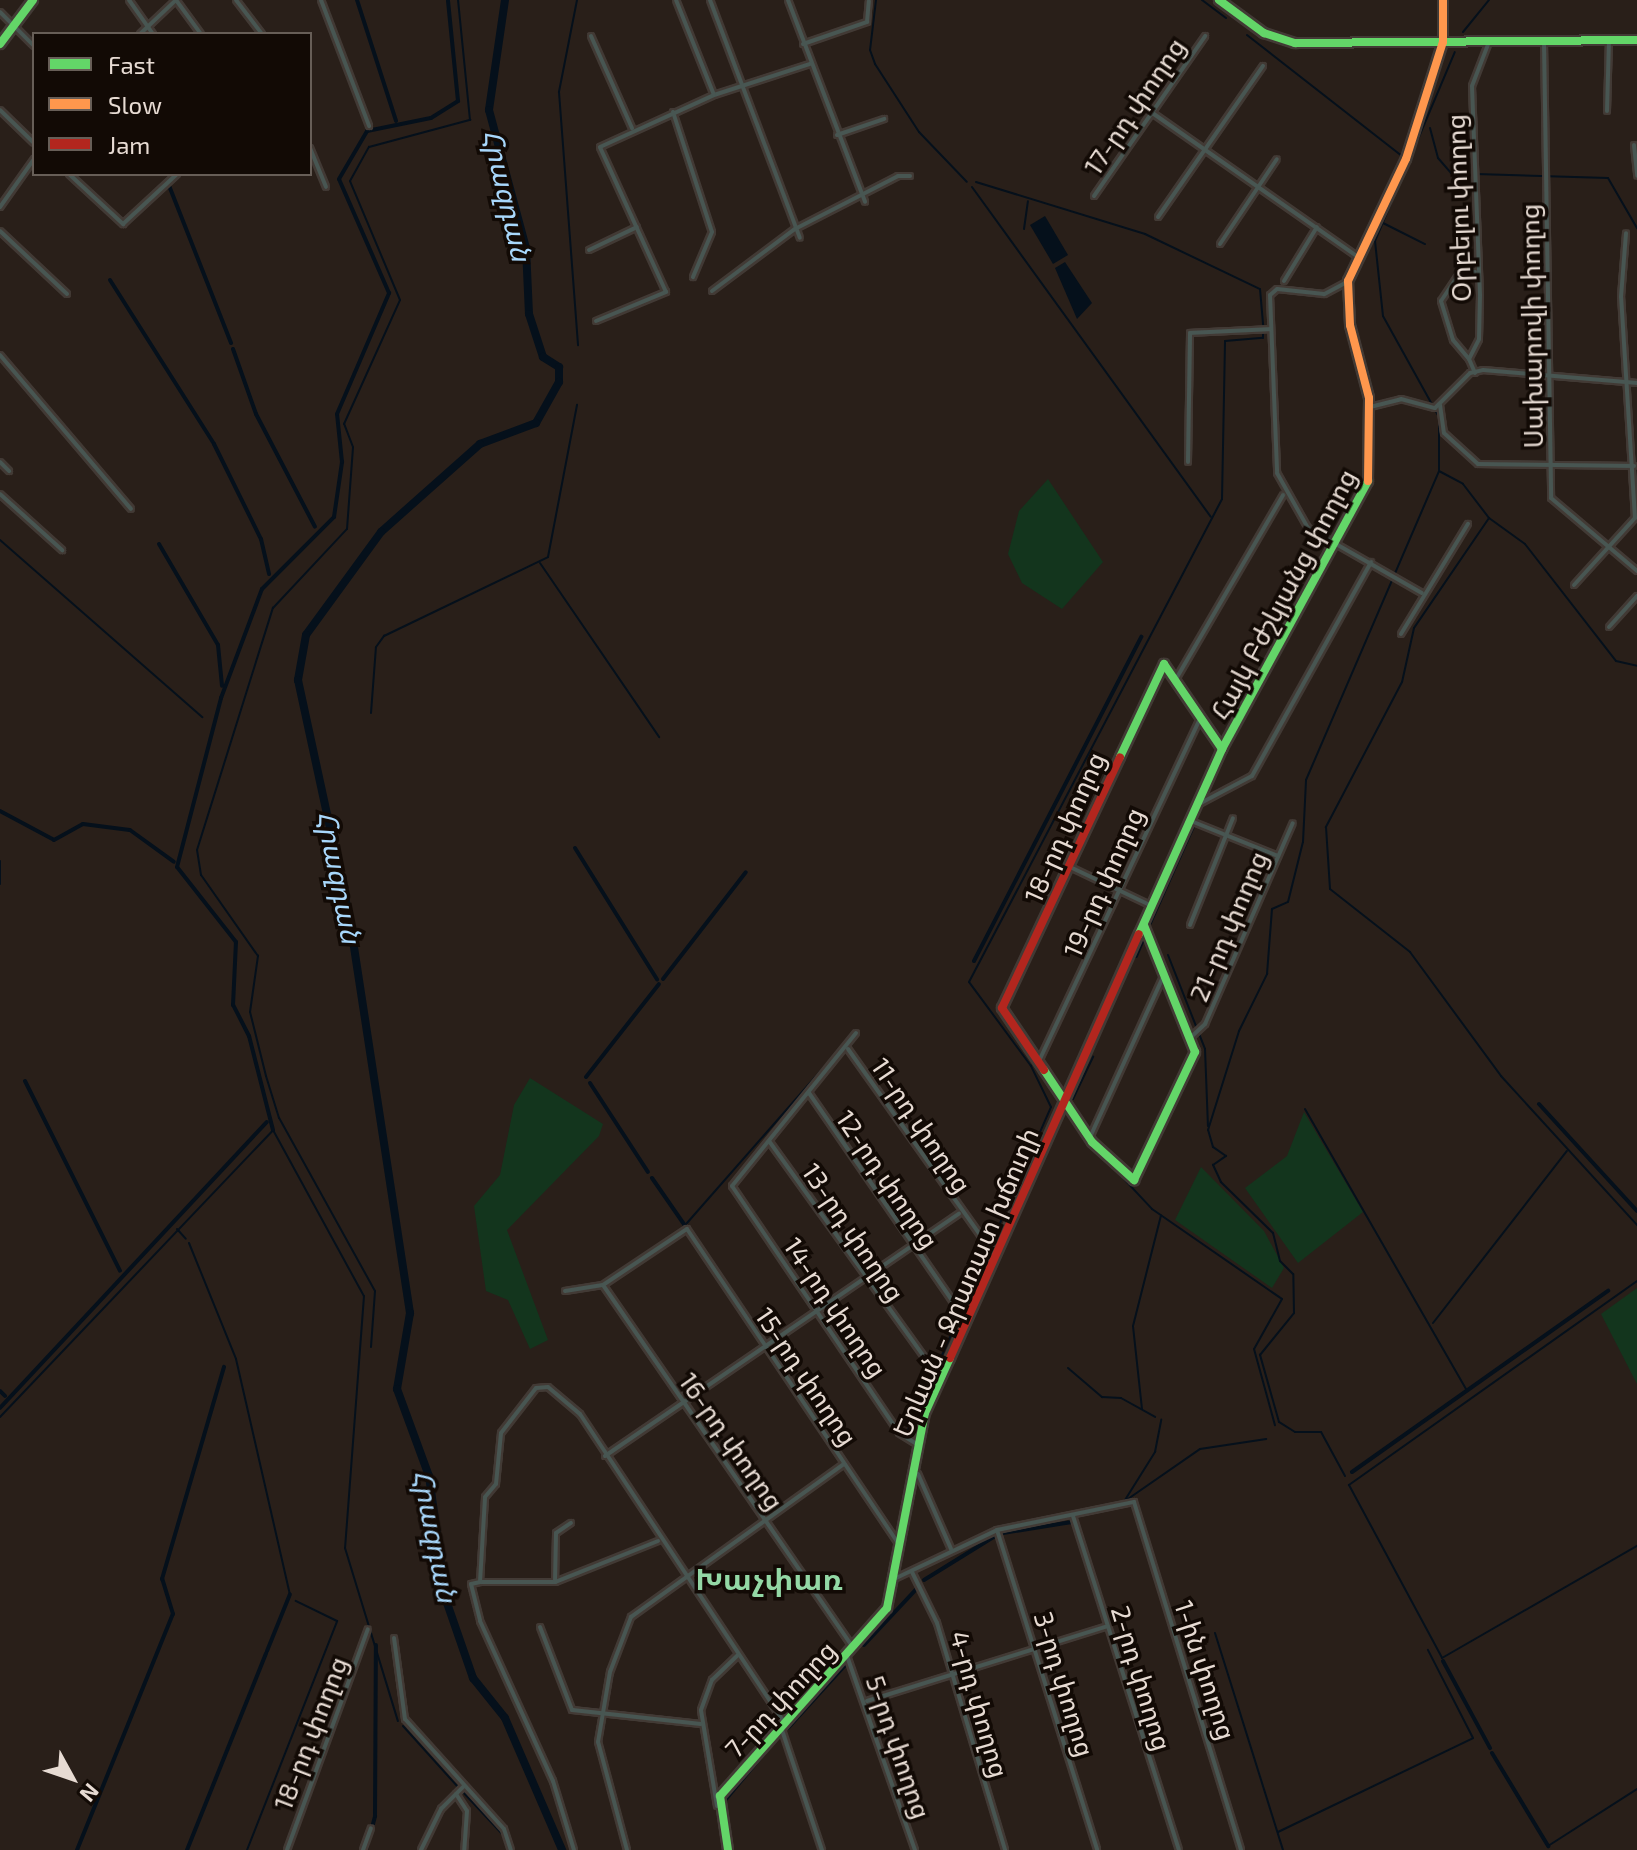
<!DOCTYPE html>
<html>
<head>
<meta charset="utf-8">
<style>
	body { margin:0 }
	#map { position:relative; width:1637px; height:1850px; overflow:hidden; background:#291f19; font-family:"Exo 2","Noto Sans Armenian",sans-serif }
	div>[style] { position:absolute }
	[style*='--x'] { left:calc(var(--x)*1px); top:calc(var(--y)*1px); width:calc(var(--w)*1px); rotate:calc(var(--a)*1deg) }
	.green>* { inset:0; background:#13351d }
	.water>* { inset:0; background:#05101b }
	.stream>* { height:2px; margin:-1px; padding:0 1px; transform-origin:1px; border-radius:1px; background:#05101b }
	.canal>* { height:4px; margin:-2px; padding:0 2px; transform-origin:2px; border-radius:2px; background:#05101b }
	.river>* { height:8px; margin:-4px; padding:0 4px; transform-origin:4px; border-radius:4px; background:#05101b }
	.roads { filter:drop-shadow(2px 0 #423a35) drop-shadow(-2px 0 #423a35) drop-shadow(0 2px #423a35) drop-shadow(0 -2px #423a35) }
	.street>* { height:4px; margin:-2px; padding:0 2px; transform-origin:2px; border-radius:2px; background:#485652 }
	.fast>* { height:8px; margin:-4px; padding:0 4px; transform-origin:4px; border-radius:4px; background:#63d668 }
	.slow>* { height:8px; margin:-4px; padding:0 4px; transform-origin:4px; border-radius:4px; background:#ff974d }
	.jam>* { height:8px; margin:-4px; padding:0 4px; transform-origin:4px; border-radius:4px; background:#b3261e }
	span { translate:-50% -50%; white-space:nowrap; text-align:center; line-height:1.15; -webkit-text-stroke:7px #120a05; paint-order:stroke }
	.street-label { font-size:26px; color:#e7dbd3 }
	.water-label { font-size:28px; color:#a8d7fb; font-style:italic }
	.quarter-label { font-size:30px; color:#93d8a5; font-weight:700 }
	.legend { position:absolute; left:32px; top:32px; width:280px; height:144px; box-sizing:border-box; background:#120a05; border:2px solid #675e57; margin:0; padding:10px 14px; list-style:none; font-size:24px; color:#e7dbd3 }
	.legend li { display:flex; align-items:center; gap:16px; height:40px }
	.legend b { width:40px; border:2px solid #675e57 }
	.north { position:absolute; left:32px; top:1738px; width:80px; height:80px; -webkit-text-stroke:6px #120a05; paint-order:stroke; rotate:130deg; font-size:22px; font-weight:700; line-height:32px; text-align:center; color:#e7dbd3 }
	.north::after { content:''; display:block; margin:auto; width:28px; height:36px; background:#e7dbd3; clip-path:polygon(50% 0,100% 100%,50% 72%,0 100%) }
</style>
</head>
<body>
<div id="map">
	<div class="green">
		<i style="clip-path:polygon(1048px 479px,1103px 562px,1062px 609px,1022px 583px,1008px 554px,1019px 511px)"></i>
		<i style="clip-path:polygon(530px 1078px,603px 1124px,599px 1136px,507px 1230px,548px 1340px,530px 1349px,508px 1300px,486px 1291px,474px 1206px,500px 1175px,514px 1105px)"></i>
		<i style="clip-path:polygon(1304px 1112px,1363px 1212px,1298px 1263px,1245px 1188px,1287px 1156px)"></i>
		<i style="clip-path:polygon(1201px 1167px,1264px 1231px,1284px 1268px,1272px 1288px,1175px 1220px)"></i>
		<i style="clip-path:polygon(1637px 1288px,1637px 1384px,1601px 1314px)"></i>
	</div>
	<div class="water">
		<i style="clip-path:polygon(1045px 216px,1068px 255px,1053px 264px,1030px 225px)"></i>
		<i style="clip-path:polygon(1065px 262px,1092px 303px,1077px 319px,1055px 268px)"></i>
	</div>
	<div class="stream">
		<i style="--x:577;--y:0;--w:94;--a:101.1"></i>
		<i style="--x:559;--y:92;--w:254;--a:85.7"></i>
		<i style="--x:876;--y:0;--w:50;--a:96.8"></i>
		<i style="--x:870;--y:50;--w:15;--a:70"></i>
		<i style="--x:875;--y:64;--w:81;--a:57.1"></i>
		<i style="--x:919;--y:132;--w:69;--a:46.2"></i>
		<i style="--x:1202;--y:0;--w:30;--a:37"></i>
		<i style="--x:1463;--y:32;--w:41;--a:-50.9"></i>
		<i style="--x:1247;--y:35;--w:197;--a:38"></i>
		<i style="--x:1430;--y:128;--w:31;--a:75"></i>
		<i style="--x:1438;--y:158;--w:20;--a:49"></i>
		<i style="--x:1451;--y:173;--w:17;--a:3"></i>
		<i style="--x:1476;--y:174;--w:132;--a:1.7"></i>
		<i style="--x:1608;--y:178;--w:58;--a:59.9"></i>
		<i style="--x:976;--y:182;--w:177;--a:17.1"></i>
		<i style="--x:1145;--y:234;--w:127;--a:25.6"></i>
		<i style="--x:1260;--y:289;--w:38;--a:85"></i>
		<i style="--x:972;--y:187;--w:407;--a:54.1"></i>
		<i style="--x:1383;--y:223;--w:47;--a:26.6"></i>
		<i style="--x:1024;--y:229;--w:28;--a:-82"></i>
		<i style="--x:1439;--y:471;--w:27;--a:28"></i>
		<i style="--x:1463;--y:484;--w:43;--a:52.6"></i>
		<i style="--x:1489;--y:518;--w:44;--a:35.8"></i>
		<i style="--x:1525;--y:544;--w:148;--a:52.1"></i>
		<i style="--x:1616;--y:661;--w:22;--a:13"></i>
		<i style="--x:1489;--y:518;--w:133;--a:124.3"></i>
		<i style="--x:1414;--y:628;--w:55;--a:102.5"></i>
		<i style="--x:1402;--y:682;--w:164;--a:117.7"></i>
		<i style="--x:1326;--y:827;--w:62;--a:86.3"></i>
		<i style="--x:1330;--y:889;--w:102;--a:38.2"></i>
		<i style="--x:1410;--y:952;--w:154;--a:53.7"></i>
		<i style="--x:1501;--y:1076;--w:202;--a:47.6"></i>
		<i style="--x:0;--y:540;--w:269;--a:41.2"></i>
		<i style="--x:540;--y:563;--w:211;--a:55.6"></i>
		<i style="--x:371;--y:713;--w:66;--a:-85.7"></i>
		<i style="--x:376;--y:647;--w:14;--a:-54"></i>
		<i style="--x:384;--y:636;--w:182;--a:-25.7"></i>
		<i style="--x:548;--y:557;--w:155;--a:-79.2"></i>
		<i style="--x:0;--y:861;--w:23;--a:90"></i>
		<i style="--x:1168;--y:955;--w:101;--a:68.5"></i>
		<i style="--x:1205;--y:1049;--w:77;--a:87.8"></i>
		<i style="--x:1073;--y:1099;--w:47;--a:-64.5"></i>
		<i style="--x:1305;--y:1109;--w:325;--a:60.1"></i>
		<i style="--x:1095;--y:1148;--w:83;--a:46.9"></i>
		<i style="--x:1152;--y:1209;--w:158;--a:34.7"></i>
		<i style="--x:1282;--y:1299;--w:57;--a:119.2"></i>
		<i style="--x:1254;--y:1349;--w:79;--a:74.6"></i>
		<i style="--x:687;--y:1223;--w:242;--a:-48.7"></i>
		<i style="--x:177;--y:1229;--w:13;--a:48"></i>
		<i style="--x:189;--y:1243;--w:125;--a:67.9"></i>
		<i style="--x:236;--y:1359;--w:241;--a:77.1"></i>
		<i style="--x:1637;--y:1281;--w:353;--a:144.7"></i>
		<i style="--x:1349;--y:1485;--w:196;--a:61.7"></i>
		<i style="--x:1442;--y:1658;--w:225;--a:-29.9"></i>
		<i style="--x:1433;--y:1323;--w:218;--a:-52.1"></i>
		<i style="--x:371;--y:1347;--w:56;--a:-85.9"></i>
		<i style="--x:375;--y:1291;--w:198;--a:-119"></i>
		<i style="--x:279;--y:1118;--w:44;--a:-107.2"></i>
		<i style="--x:266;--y:1076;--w:66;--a:-104"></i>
		<i style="--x:250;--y:1012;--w:57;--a:-81.9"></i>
		<i style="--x:258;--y:956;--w:99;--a:-125.1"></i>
		<i style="--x:201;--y:875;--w:25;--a:-99"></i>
		<i style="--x:197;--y:850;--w:254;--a:-72.6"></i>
		<i style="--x:273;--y:608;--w:108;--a:-46.9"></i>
		<i style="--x:347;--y:529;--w:82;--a:-85.8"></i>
		<i style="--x:353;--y:447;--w:25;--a:-111"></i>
		<i style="--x:344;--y:424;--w:136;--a:-65.7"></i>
		<i style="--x:400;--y:300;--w:129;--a:-112.8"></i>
		<i style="--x:350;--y:181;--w:39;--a:-61"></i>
		<i style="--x:369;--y:147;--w:105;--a:-15"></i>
		<i style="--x:470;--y:120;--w:121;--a:-95.7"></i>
		<i style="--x:1068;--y:1368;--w:45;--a:40.5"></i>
		<i style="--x:1102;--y:1397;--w:19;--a:3"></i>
		<i style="--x:1121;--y:1398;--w:39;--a:29"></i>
		<i style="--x:936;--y:1369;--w:286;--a:-66.3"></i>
		<i style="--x:1051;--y:1107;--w:46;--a:-116"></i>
		<i style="--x:1031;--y:1066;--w:104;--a:-126.4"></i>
		<i style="--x:969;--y:982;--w:545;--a:-62.35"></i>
		<i style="--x:1222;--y:499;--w:158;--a:-88.9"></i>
		<i style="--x:1225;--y:341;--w:38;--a:-5"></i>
		<i style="--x:1263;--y:338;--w:6;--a:-90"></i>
		<i style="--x:1142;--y:1409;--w:83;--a:-96.2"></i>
		<i style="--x:1133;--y:1326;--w:114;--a:-75.8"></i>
		<i style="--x:0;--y:1417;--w:396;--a:-46.4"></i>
		<i style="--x:273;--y:1130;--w:189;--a:61.3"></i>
		<i style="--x:364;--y:1296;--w:253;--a:94.3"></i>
		<i style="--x:345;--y:1548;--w:181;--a:73"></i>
		<i style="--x:907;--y:1432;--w:63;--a:-65.5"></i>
		<i style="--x:1345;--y:1476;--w:50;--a:-118.6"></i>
		<i style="--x:1321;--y:1432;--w:26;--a:180"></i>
		<i style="--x:1295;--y:1432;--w:19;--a:-148"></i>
		<i style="--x:1279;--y:1422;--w:70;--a:-105.8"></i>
		<i style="--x:1260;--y:1355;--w:54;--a:-51"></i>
		<i style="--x:1294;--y:1313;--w:39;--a:-91"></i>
		<i style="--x:1293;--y:1274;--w:18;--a:-135"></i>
		<i style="--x:1280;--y:1261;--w:29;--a:-104"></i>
		<i style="--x:1273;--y:1233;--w:73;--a:-135.6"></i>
		<i style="--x:1221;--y:1182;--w:19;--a:-115"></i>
		<i style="--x:1213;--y:1165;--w:16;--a:-35"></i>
		<i style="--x:1226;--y:1156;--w:16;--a:-145"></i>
		<i style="--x:1213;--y:1147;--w:18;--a:-106"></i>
		<i style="--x:1208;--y:1130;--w:104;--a:-72.6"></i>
		<i style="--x:1239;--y:1031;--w:64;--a:-63.8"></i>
		<i style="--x:1267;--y:974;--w:65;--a:-85.6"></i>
		<i style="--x:1272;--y:909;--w:17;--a:-24"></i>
		<i style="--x:1288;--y:902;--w:62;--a:-76"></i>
		<i style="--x:1303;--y:842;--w:62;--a:-87.2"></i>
		<i style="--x:1306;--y:780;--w:336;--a:-66.7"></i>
		<i style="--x:1439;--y:471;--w:54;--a:-90"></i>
		<i style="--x:1439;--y:417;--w:115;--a:-119"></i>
		<i style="--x:1383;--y:316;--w:75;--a:-96.1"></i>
		<i style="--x:1375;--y:241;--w:205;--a:-67.1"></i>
		<i style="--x:1125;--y:1500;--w:57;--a:-58"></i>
		<i style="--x:1155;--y:1452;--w:33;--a:-79"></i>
		<i style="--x:1125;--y:1501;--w:91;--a:-34.7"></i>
		<i style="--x:1200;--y:1449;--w:67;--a:-8.6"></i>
		<i style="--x:1215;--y:1633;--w:227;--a:72.6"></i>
		<i style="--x:403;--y:1726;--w:82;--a:48"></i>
		<i style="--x:461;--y:1790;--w:64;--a:46.9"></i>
		<i style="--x:1278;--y:1832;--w:216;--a:-25.7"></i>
		<i style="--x:1473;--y:1738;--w:99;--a:-117.1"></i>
		<i style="--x:1548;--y:1846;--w:106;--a:-32.6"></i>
		<i style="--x:247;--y:1850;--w:246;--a:-68.5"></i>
		<i style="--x:337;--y:1621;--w:46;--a:-154"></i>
	</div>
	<div class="canal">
		<i style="--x:357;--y:0;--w:127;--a:72.1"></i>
		<i style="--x:168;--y:183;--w:172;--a:68.5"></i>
		<i style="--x:110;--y:280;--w:194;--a:57.6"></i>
		<i style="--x:214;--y:444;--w:106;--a:63.7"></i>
		<i style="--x:261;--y:539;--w:36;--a:77"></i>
		<i style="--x:233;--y:349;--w:69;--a:70.5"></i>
		<i style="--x:256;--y:414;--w:127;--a:62.4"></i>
		<i style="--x:159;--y:544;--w:117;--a:59.7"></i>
		<i style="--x:218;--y:645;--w:41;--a:84.4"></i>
		<i style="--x:0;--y:811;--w:61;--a:28.2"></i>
		<i style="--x:54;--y:840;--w:33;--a:-29"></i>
		<i style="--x:83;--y:824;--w:47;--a:7.3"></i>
		<i style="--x:130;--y:830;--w:54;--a:36"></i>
		<i style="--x:575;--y:848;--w:155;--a:58"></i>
		<i style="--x:1150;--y:923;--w:108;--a:-66"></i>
		<i style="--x:1136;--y:956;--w:25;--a:-67"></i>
		<i style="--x:974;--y:961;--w:365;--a:-62.7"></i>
		<i style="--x:663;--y:979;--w:135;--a:-52.2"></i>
		<i style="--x:586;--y:1077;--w:118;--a:-51.9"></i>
		<i style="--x:25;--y:1081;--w:212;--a:63.4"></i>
		<i style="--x:590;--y:1083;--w:106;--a:56.9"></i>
		<i style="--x:1539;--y:1104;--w:145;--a:47.5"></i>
		<i style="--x:273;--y:1130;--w:97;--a:-104.3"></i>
		<i style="--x:249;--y:1036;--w:35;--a:-117"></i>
		<i style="--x:233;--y:1005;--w:63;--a:-87.3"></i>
		<i style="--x:236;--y:942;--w:95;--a:-128.2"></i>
		<i style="--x:177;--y:867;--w:175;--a:-75.4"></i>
		<i style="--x:221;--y:698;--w:116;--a:-69.4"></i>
		<i style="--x:262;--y:589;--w:102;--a:-45"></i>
		<i style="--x:334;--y:517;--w:56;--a:-81.7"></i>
		<i style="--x:342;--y:462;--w:48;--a:-95.9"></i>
		<i style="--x:337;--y:414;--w:132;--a:-66.7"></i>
		<i style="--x:389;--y:293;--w:124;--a:-113.7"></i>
		<i style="--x:339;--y:179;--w:56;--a:-59.7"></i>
		<i style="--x:367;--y:131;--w:65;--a:-11.5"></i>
		<i style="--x:431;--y:118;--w:32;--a:-32"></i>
		<i style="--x:458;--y:101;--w:101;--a:-95.7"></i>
		<i style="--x:652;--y:1178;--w:202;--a:55.3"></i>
		<i style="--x:0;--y:1391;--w:7;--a:45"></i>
		<i style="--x:0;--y:1408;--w:391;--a:-47"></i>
		<i style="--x:1352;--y:1472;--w:314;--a:-35.3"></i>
		<i style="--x:1003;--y:1533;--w:70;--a:-9.1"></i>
		<i style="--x:924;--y:1580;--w:86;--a:-31.7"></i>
		<i style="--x:864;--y:1645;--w:83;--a:-46.9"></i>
		<i style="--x:267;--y:1651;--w:61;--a:-68"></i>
		<i style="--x:1443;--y:1661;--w:99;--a:61.6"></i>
		<i style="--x:788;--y:1728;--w:86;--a:-47.8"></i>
		<i style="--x:1492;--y:1753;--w:109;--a:58.9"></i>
		<i style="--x:721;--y:1805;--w:94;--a:-50.2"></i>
		<i style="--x:77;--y:1850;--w:255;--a:-67.9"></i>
		<i style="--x:173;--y:1614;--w:37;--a:-107"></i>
		<i style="--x:162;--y:1579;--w:221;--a:-73.7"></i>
		<i style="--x:187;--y:1850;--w:212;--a:-68.1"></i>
		<i style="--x:366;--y:1850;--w:35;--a:-75"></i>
		<i style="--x:375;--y:1816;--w:171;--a:-89.7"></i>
	</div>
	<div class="river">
		<i style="--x:505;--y:0;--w:111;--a:98.3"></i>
		<i style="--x:489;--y:110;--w:143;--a:75"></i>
		<i style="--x:526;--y:248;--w:66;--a:87.4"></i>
		<i style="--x:529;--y:314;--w:45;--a:72"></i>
		<i style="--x:543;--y:357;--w:19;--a:32"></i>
		<i style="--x:559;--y:367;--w:15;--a:90"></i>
		<i style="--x:559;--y:382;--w:47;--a:119.3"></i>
		<i style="--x:536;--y:423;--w:60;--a:159.4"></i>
		<i style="--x:480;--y:444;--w:132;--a:138.4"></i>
		<i style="--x:381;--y:532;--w:127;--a:126.1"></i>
		<i style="--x:306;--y:635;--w:46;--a:100.1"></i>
		<i style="--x:298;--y:680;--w:247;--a:77.8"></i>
		<i style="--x:350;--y:921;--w:397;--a:81.3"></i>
		<i style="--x:410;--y:1313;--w:77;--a:99.7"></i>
		<i style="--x:397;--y:1389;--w:93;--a:69.8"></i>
		<i style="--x:429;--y:1476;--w:125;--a:82.2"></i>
		<i style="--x:446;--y:1600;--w:83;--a:70.9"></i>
		<i style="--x:473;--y:1678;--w:51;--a:51.3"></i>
		<i style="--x:505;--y:1718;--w:144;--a:66.6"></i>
	</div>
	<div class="roads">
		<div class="street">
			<i style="--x:129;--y:0;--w:42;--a:54.8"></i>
			<i style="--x:176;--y:0;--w:42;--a:53.7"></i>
			<i style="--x:236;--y:0;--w:43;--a:52.6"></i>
			<i style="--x:321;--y:0;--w:135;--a:69.1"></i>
			<i style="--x:710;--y:0;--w:254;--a:69.3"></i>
			<i style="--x:788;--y:0;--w:216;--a:69.1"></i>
			<i style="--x:0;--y:12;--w:48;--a:45"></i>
			<i style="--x:140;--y:34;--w:50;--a:-43.4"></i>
			<i style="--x:591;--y:36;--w:101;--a:66"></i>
			<i style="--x:1544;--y:42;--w:456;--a:89.1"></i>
			<i style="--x:1551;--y:498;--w:113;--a:40.3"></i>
			<i style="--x:803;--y:44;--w:68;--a:-19"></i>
			<i style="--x:867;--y:22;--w:21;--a:-85"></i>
			<i style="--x:714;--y:95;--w:101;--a:-17.9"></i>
			<i style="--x:0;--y:110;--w:47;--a:44.1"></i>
			<i style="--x:1607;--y:111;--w:71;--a:-88.4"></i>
			<i style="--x:673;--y:112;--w:126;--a:72"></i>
			<i style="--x:712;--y:232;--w:49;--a:112.9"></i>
			<i style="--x:1151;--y:112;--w:253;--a:35"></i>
			<i style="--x:837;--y:135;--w:50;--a:-18.8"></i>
			<i style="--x:1634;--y:145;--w:31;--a:84"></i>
			<i style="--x:310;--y:148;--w:42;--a:67.7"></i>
			<i style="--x:69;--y:174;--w:74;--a:42.8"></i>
			<i style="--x:123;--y:224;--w:74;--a:-42.8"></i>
			<i style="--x:1094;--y:196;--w:195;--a:-55.2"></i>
			<i style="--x:0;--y:207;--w:59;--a:-54.7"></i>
			<i style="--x:1158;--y:217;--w:184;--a:-55.2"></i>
			<i style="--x:0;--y:231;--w:92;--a:43.2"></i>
			<i style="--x:1220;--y:244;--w:102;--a:-56.2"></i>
			<i style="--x:589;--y:250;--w:53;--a:-25.6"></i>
			<i style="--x:1284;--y:281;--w:63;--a:-58.6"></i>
			<i style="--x:1347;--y:282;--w:26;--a:152"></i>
			<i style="--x:1324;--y:294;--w:47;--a:-173.9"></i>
			<i style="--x:1277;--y:289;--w:9;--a:139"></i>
			<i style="--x:1270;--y:295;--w:178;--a:87.7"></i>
			<i style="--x:1277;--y:473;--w:63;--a:60.6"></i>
			<i style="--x:1308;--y:528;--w:131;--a:29.7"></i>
			<i style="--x:712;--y:291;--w:104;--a:-36.8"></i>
			<i style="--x:795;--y:229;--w:116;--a:-27.2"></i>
			<i style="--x:898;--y:176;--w:12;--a:0"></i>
			<i style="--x:596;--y:321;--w:76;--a:-22.5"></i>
			<i style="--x:666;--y:292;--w:159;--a:-114.5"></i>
			<i style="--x:600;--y:147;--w:125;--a:-24.5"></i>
			<i style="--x:714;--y:95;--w:102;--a:-111.8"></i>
			<i style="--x:0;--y:355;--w:202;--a:49.6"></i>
			<i style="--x:1469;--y:359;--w:25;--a:-130"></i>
			<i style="--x:1453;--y:340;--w:41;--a:-107.1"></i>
			<i style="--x:1441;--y:301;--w:36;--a:-56"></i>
			<i style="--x:1461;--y:271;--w:14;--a:4"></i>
			<i style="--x:1475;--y:373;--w:15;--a:-113"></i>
			<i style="--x:1469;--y:359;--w:22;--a:-63"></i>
			<i style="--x:1479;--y:339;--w:44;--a:-88.7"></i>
			<i style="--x:1480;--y:295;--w:209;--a:-92.2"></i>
			<i style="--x:1472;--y:86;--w:47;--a:-68.9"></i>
			<i style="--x:1440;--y:405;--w:28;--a:82"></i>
			<i style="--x:1444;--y:433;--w:46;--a:42.4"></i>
			<i style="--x:1478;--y:464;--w:156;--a:0.7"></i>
			<i style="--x:1370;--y:407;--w:32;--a:-14"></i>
			<i style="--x:1401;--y:399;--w:35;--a:15"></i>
			<i style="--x:1435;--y:408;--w:49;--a:-45"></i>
			<i style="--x:1470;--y:373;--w:13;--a:-13"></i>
			<i style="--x:1483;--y:370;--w:155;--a:4.8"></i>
			<i style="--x:0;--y:462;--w:13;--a:45"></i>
			<i style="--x:1188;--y:462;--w:129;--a:-89.1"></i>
			<i style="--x:1190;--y:333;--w:81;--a:-2.8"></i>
			<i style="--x:0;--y:494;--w:84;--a:42.1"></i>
			<i style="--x:1574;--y:585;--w:91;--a:-47.7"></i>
			<i style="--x:1635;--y:518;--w:221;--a:-93.6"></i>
			<i style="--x:1621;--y:297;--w:64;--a:-85.5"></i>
			<i style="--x:1609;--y:627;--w:42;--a:-47.9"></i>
			<i style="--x:1401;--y:634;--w:129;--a:-58.7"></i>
			<i style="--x:1176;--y:679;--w:213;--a:-59.8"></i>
			<i style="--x:1197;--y:805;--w:62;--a:-27.8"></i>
			<i style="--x:1252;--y:776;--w:245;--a:-60.9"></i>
			<i style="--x:1191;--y:821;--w:94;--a:21.9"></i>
			<i style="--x:1068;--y:866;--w:93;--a:25.5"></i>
			<i style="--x:1190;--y:925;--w:115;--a:-68.1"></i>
			<i style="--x:856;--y:1033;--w:197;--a:129"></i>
			<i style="--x:732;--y:1186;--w:298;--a:55.9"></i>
			<i style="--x:899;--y:1433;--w:19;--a:32"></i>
			<i style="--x:1190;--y:1038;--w:21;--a:-43"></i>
			<i style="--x:1205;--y:1024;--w:219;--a:-66.4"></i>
			<i style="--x:848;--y:1049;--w:255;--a:54.6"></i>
			<i style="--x:1039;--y:1061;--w:378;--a:-64.8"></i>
			<i style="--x:809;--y:1093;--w:277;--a:55.4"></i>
			<i style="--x:1091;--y:1135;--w:176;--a:-65.5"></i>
			<i style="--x:769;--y:1141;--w:293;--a:54.3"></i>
			<i style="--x:603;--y:1285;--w:101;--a:-33.7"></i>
			<i style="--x:687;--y:1229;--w:378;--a:56.1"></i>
			<i style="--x:565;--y:1291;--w:38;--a:-9"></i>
			<i style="--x:603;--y:1285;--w:439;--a:55.4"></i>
			<i style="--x:605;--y:1456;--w:429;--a:-34.4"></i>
			<i style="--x:918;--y:1474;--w:84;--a:66.2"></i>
			<i style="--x:1073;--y:1516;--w:350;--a:72.4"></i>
			<i style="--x:997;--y:1530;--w:335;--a:72.6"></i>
			<i style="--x:658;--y:1541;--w:111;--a:158.3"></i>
			<i style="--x:555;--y:1582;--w:75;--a:180"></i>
			<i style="--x:480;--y:1582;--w:85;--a:-86.6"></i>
			<i style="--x:485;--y:1497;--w:17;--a:-50"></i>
			<i style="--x:496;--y:1484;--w:51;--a:-84.4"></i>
			<i style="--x:501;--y:1433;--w:57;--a:-52.1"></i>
			<i style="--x:536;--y:1388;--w:12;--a:-5"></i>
			<i style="--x:548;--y:1387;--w:42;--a:40.2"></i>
			<i style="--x:580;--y:1414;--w:372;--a:56.5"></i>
			<i style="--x:912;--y:1572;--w:57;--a:63.9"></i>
			<i style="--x:937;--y:1623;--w:237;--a:73.3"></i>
			<i style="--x:894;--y:1579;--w:114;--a:-25.4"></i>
			<i style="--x:997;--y:1530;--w:140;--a:-11.6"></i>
			<i style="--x:1134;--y:1502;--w:364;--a:72.9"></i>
			<i style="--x:480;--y:1582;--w:9;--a:167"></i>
			<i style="--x:471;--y:1584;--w:38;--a:76"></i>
			<i style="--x:480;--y:1621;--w:176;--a:65.5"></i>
			<i style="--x:553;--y:1781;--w:72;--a:73.1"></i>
			<i style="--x:555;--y:1582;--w:49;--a:-88.8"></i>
			<i style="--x:556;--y:1533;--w:18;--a:-34"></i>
			<i style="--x:540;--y:1627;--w:89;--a:68.9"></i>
			<i style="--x:572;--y:1710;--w:130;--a:6.2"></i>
			<i style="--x:394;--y:1638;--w:82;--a:82.3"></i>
			<i style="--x:405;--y:1719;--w:148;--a:48"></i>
			<i style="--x:504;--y:1829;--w:22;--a:72"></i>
			<i style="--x:847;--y:1656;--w:206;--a:70.7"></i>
			<i style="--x:867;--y:1701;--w:252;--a:-17.3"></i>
			<i style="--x:781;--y:1727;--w:130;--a:71.6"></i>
			<i style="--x:456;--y:1794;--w:20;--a:57"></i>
			<i style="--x:467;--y:1811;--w:39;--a:94"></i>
			<i style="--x:717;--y:1806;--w:97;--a:-99.5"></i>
			<i style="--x:701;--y:1710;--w:32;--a:-70"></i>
			<i style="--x:712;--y:1680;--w:35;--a:-44"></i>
			<i style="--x:287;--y:1850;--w:235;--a:-69.9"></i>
			<i style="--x:363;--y:1850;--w:23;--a:-70"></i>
			<i style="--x:421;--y:1850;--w:46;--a:-64"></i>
			<i style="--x:441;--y:1809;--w:33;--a:-45"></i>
			<i style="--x:627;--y:1850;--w:112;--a:-105"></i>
			<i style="--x:598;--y:1742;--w:71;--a:-80.3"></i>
			<i style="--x:610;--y:1672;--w:59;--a:-69.1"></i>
			<i style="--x:631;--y:1617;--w:262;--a:-35.7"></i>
		</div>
		<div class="fast">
			<i style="--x:1219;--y:0;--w:56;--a:36.3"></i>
			<i style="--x:1264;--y:33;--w:33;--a:18"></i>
			<i style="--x:1295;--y:43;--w:342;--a:-0.5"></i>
			<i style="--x:0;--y:44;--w:55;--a:-53.1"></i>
			<i style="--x:1120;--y:757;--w:103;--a:-64.7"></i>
			<i style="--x:1164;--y:664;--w:103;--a:55.7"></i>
			<i style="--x:1139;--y:934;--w:203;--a:-65.8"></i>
			<i style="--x:1222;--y:749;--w:305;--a:-61.4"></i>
			<i style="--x:1044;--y:1070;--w:87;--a:56.3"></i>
			<i style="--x:1092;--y:1142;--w:57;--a:42.1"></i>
			<i style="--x:1134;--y:1180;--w:142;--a:-64.5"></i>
			<i style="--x:1195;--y:1052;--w:137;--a:-111.9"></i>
			<i style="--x:728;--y:1850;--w:55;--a:-98.4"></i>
			<i style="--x:720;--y:1796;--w:251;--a:-48.4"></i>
			<i style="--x:887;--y:1608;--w:199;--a:-79"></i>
			<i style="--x:925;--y:1413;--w:60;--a:-65.6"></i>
		</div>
		<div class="slow">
			<i style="--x:1368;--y:481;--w:83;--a:-89.3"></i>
			<i style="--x:1369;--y:398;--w:75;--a:-104.6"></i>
			<i style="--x:1350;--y:325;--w:44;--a:-92.6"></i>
			<i style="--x:1348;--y:281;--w:135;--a:-64.6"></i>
			<i style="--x:1406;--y:159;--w:123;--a:-72.5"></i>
			<i style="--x:1443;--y:42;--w:42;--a:-90"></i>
		</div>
		<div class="jam">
			<i style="--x:1044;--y:1070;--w:75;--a:-124.1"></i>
			<i style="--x:1002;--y:1008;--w:277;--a:-64.8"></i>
			<i style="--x:950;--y:1358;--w:464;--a:-66"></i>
		</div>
	</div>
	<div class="street-label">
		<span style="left:1134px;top:106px;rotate:-56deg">17-րդ փողոց</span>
		<span style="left:1458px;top:208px;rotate:-92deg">Օրբելու փողոց</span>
		<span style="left:1531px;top:326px;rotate:-91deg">Սախարովի փողոց</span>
		<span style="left:1283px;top:594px;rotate:-62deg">Հայկ Բժշկյանց փողոց</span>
		<span style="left:1064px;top:827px;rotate:-66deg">18-րդ փողոց</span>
		<span style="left:1103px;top:882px;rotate:-66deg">19-րդ փողոց</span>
		<span style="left:1228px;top:926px;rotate:-67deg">21-րդ փողոց</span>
		<span style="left:922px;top:1125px;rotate:56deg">11-րդ փողոց</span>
		<span style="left:888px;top:1179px;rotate:56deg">12-րդ փողոց</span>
		<span style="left:854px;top:1232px;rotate:56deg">13-րդ փողոց</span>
		<span style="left:965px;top:1282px;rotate:-67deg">Երևան - Ջրառատ խճուղի</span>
		<span style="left:836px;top:1307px;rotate:56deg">14-րդ փողոց</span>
		<span style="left:807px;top:1376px;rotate:56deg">15-րդ փողոց</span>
		<span style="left:732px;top:1441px;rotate:55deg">16-րդ փողոց</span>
		<span style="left:1206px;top:1670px;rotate:72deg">1-ին փողոց</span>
		<span style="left:1142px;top:1678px;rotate:73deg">2-րդ փողոց</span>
		<span style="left:1065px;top:1684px;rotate:73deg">3-րդ փողոց</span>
		<span style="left:780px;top:1699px;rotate:-47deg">7-րդ փողոց</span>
		<span style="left:980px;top:1704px;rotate:74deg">4-րդ փողոց</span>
		<span style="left:310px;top:1733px;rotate:-69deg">18-րդ փողոց</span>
		<span style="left:899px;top:1747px;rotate:71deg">5-րդ փողոց</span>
	</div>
	<div class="water-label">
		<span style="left:508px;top:195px;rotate:77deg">Հրազդան</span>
		<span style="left:340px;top:877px;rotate:79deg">Հրազդան</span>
		<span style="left:436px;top:1536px;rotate:79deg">Հրազդան</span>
	</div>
	<div class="quarter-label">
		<span style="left:769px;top:1578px">Խաչփառ</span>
	</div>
	<ul class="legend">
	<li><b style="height:10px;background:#63d668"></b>Fast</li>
	<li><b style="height:10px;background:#ff974d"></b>Slow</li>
	<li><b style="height:10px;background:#b3261e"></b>Jam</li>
	</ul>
	<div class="north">N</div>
</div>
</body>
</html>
